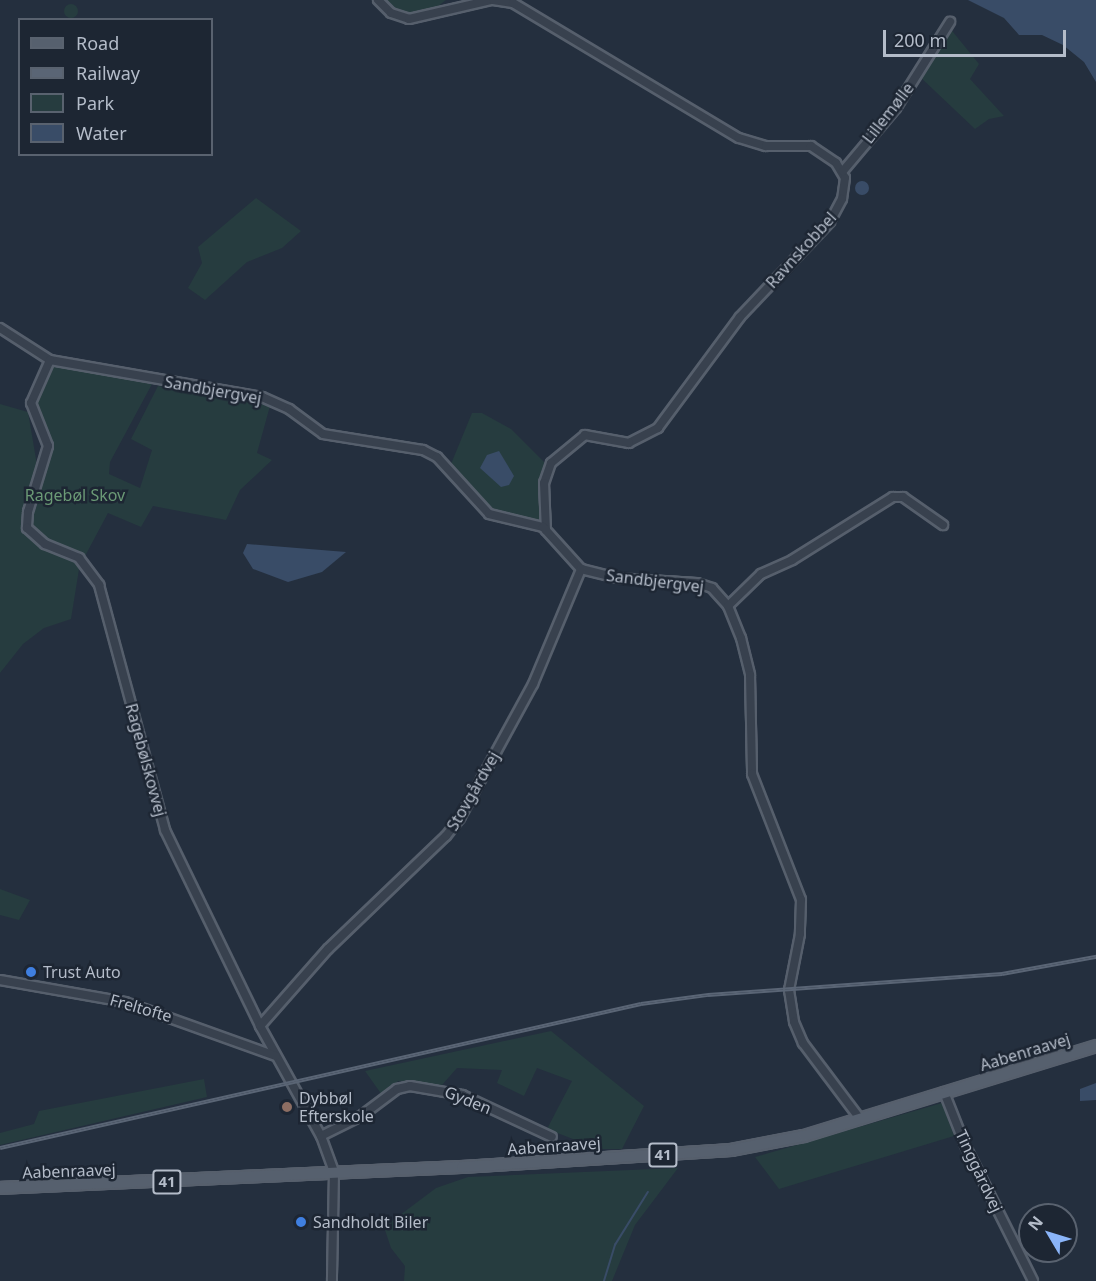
<!DOCTYPE html>
<html>
<head>
<meta charset="utf-8">
<style>
	body { margin:0 }
	#map { position:relative; width:1096px; height:1281px; overflow:hidden; background:#242f3e; font-family:"Noto Sans",sans-serif }
	div>[style] { position:absolute }
	[style*='--x'] { left:calc(var(--x)*1px); top:calc(var(--y)*1px); width:calc(var(--w)*1px); rotate:calc(var(--a)*1deg) }
	.green>* { inset:0; background:#263c3f }
	.round { border-radius:50% }
	.water>* { inset:0; background:#394c67 }
	.stream>* { height:1.5px; margin:-0.75px; padding:0 0.75px; transform-origin:0.75px; border-radius:0.75px; background:#394c67 }
	.roads { filter:drop-shadow(2px 0 #565f6c) drop-shadow(-2px 0 #565f6c) drop-shadow(0 2px #565f6c) drop-shadow(0 -2px #565f6c) }
	.minor>* { height:8px; margin:-4px; padding:0 4px; transform-origin:4px; border-radius:4px; background:#38414e }
	.major>* { height:10px; margin:-5px; padding:0 5px; transform-origin:5px; border-radius:5px; background:#56606e }
	.rail>* { height:4px; margin-top:-2px; transform-origin:0; background:repeating-linear-gradient(90deg,#1d2633 0 4.5px,#5a6575 0 9px); box-sizing:border-box; border-block:2px solid #5a6575 }
	.dots>* { width:16px; height:16px; translate:-50% -50%; box-sizing:border-box; border:3px solid #1d2633; border-radius:50% }
	span { translate:-50% -50%; white-space:nowrap; text-align:center; line-height:1.15; -webkit-text-stroke:5px #1d2633; paint-order:stroke }
	.shield-label span { padding:2px 4px; background:#1d2633; border:2px solid; border-radius:4px; -webkit-text-stroke-width:0 }
	.shield-label { font-size:15px; color:#b4bcc9; font-weight:700 }
	.street-label { font-size:16px; color:#b4bcc9 }
	.park-label { font-size:16px; color:#6b9a76 }
	.poi-label { font-size:16px; color:#b4bcc9 }
	.left { translate:0 -50%; text-align:left }
	.legend { position:absolute; left:18px; top:18px; width:195px; height:138px; box-sizing:border-box; background:#1d2633; border:2px solid #59626f; margin:0; padding:8px 10px; list-style:none; font-size:18px; color:#b4bcc9 }
	.legend li { display:flex; align-items:center; gap:12px; height:30px }
	.legend b { width:30px; border:2px solid #59626f }
	.north { position:absolute; left:1018px; top:1203px; width:60px; height:60px; box-sizing:border-box; background:#1d2633; border:2px solid #59626f; border-radius:50%; rotate:308deg; font-size:16px; font-weight:700; line-height:24px; text-align:center; color:#b4bcc9 }
	.north::after { content:''; display:block; margin:auto; width:21px; height:27px; background:#8ab4f8; clip-path:polygon(50% 0,100% 100%,50% 72%,0 100%) }
	.scale { position:absolute; left:883px; top:30px; width:183px; height:27px; box-sizing:border-box; border:3px solid #b4bcc9; border-top:0; padding-left:8px; font-size:18px; line-height:21px; white-space:nowrap; color:#b4bcc9; -webkit-text-stroke:4px #1d2633; paint-order:stroke }
</style>
</head>
<body>
<div id="map">
	<div class="green">
		<i style="clip-path:polygon(380px 0,446px 0,437px 7px,402px 14px)"></i>
		<i class="round" style="left:64px;top:4px;width:14px;height:14px"></i>
		<i style="clip-path:polygon(949px 27px,979px 64px,970px 79px,1004px 116px,989px 119px,975px 129px,918px 75px)"></i>
		<i style="clip-path:polygon(256px 198px,301px 231px,282px 248px,247px 262px,205px 300px,188px 288px,202px 263px,198px 247px)"></i>
		<i style="clip-path:polygon(52px 364px,152px 384px,110px 462px,109px 474px,140px 488px,152px 450px,131px 439px,158px 386px,270px 406px,257px 453px,272px 460px,240px 490px,226px 520px,153px 506px,141px 527px,108px 513px,84px 558px,43px 540px,32px 531px,30px 516px,51px 449px,34px 403px)"></i>
		<i style="clip-path:polygon(0 404px,28px 412px,38px 471px,24px 528px,32px 541px,80px 563px,71px 619px,44px 628px,23px 644px,0 673px)"></i>
		<i style="clip-path:polygon(472px 413px,482px 413px,511px 429px,544px 462px,542px 520px,499px 515px,484px 506px,451px 464px)"></i>
		<i style="clip-path:polygon(0 889px,30px 900px,19px 920px,0 915px)"></i>
		<i style="clip-path:polygon(551px 1031px,644px 1106px,622px 1149px,599px 1149px,547px 1129px,572px 1081px,537px 1068px,524px 1096px,497px 1083px,502px 1070px,457px 1068px,442px 1085px,398px 1081px,382px 1095px,365px 1071px)"></i>
		<i style="clip-path:polygon(204px 1079px,207px 1097px,0 1145px,0 1133px,34px 1124px,39px 1111px)"></i>
		<i style="clip-path:polygon(942px 1103px,954px 1136px,779px 1189px,755px 1157px)"></i>
		<i style="clip-path:polygon(678px 1168px,635px 1225px,612px 1281px,404px 1281px,405px 1266px,391px 1248px,384px 1227px,436px 1188px,468px 1177px)"></i>
	</div>
	<div class="water">
		<i style="clip-path:polygon(968px 0,1096px 0,1096px 82px,1084px 62px,1063px 45px,1042px 35px,1019px 35px,1004px 18px)"></i>
		<i class="round" style="left:855px;top:181px;width:14px;height:14px"></i>
		<i style="clip-path:polygon(499px 451px,514px 476px,509px 485px,501px 487px,480px 468px,487px 455px)"></i>
		<i style="clip-path:polygon(247px 544px,346px 552px,322px 572px,288px 582px,253px 569px,243px 553px)"></i>
		<i style="clip-path:polygon(1096px 1083px,1096px 1100px,1080px 1101px,1080px 1089px)"></i>
	</div>
	<div class="stream">
		<i style="--x:604;--y:1281;--w:38;--a:-73"></i>
		<i style="--x:615;--y:1245;--w:62;--a:-58.1"></i>
	</div>
	<div class="roads">
		<div class="minor">
			<i style="--x:378;--y:0;--w:18;--a:45"></i>
			<i style="--x:391;--y:13;--w:19;--a:18"></i>
			<i style="--x:409;--y:19;--w:84;--a:-13"></i>
			<i style="--x:493;--y:0;--w:20;--a:9"></i>
			<i style="--x:513;--y:3;--w:263;--a:30.9"></i>
			<i style="--x:739;--y:138;--w:28;--a:17"></i>
			<i style="--x:766;--y:146;--w:45;--a:0"></i>
			<i style="--x:811;--y:146;--w:30;--a:34"></i>
			<i style="--x:836;--y:163;--w:17;--a:59"></i>
			<i style="--x:845;--y:178;--w:21;--a:98"></i>
			<i style="--x:842;--y:199;--w:26;--a:118"></i>
			<i style="--x:830;--y:222;--w:131;--a:133.5"></i>
			<i style="--x:740;--y:317;--w:138;--a:126.5"></i>
			<i style="--x:658;--y:428;--w:33;--a:153"></i>
			<i style="--x:629;--y:443;--w:45;--a:-169.7"></i>
			<i style="--x:585;--y:435;--w:44;--a:140.5"></i>
			<i style="--x:551;--y:463;--w:21;--a:109"></i>
			<i style="--x:544;--y:483;--w:47;--a:87.6"></i>
			<i style="--x:843;--y:171;--w:82;--a:-49.9"></i>
			<i style="--x:896;--y:108;--w:102;--a:-57.9"></i>
			<i style="--x:0;--y:328;--w:59;--a:32.6"></i>
			<i style="--x:50;--y:360;--w:215;--a:9.9"></i>
			<i style="--x:262;--y:397;--w:30;--a:24"></i>
			<i style="--x:289;--y:409;--w:42;--a:36.3"></i>
			<i style="--x:323;--y:434;--w:101;--a:9.1"></i>
			<i style="--x:423;--y:450;--w:16;--a:27"></i>
			<i style="--x:437;--y:457;--w:77;--a:47.6"></i>
			<i style="--x:489;--y:514;--w:56;--a:13.5"></i>
			<i style="--x:543;--y:527;--w:57;--a:47.9"></i>
			<i style="--x:581;--y:569;--w:37;--a:14"></i>
			<i style="--x:617;--y:578;--w:80;--a:3.6"></i>
			<i style="--x:697;--y:583;--w:16;--a:18"></i>
			<i style="--x:712;--y:588;--w:24;--a:48"></i>
			<i style="--x:728;--y:606;--w:35;--a:68"></i>
			<i style="--x:741;--y:638;--w:38;--a:76"></i>
			<i style="--x:750;--y:675;--w:99;--a:88.8"></i>
			<i style="--x:752;--y:774;--w:135;--a:68.7"></i>
			<i style="--x:801;--y:900;--w:34;--a:92"></i>
			<i style="--x:800;--y:934;--w:57;--a:101.1"></i>
			<i style="--x:789;--y:990;--w:32;--a:81"></i>
			<i style="--x:794;--y:1022;--w:23;--a:67"></i>
			<i style="--x:803;--y:1043;--w:95;--a:53.1"></i>
			<i style="--x:50;--y:360;--w:47;--a:113.8"></i>
			<i style="--x:31;--y:403;--w:46;--a:68.4"></i>
			<i style="--x:48;--y:446;--w:69;--a:106.9"></i>
			<i style="--x:28;--y:512;--w:16;--a:94"></i>
			<i style="--x:27;--y:528;--w:24;--a:42"></i>
			<i style="--x:45;--y:544;--w:37;--a:22"></i>
			<i style="--x:79;--y:558;--w:34;--a:53"></i>
			<i style="--x:99;--y:585;--w:254;--a:74.9"></i>
			<i style="--x:165;--y:830;--w:218;--a:64.1"></i>
			<i style="--x:260;--y:1026;--w:126;--a:61"></i>
			<i style="--x:321;--y:1136;--w:38;--a:70"></i>
			<i style="--x:334;--y:1172;--w:109;--a:91.1"></i>
			<i style="--x:728;--y:606;--w:46;--a:-44.1"></i>
			<i style="--x:761;--y:574;--w:34;--a:-24"></i>
			<i style="--x:792;--y:560;--w:119;--a:-32"></i>
			<i style="--x:893;--y:497;--w:10;--a:0"></i>
			<i style="--x:903;--y:497;--w:49;--a:35"></i>
			<i style="--x:0;--y:980;--w:127;--a:10"></i>
			<i style="--x:125;--y:1002;--w:160;--a:19.7"></i>
			<i style="--x:260;--y:1026;--w:103;--a:-48.6"></i>
			<i style="--x:328;--y:949;--w:163;--a:-43.8"></i>
			<i style="--x:446;--y:836;--w:23;--a:-52"></i>
			<i style="--x:460;--y:818;--w:153;--a:-61.4"></i>
			<i style="--x:533;--y:684;--w:125;--a:-67.3"></i>
			<i style="--x:944;--y:1092;--w:57;--a:68.4"></i>
			<i style="--x:965;--y:1145;--w:152;--a:63.4"></i>
			<i style="--x:321;--y:1136;--w:45;--a:-26.6"></i>
			<i style="--x:361;--y:1116;--w:45;--a:-36.9"></i>
			<i style="--x:397;--y:1089;--w:13;--a:-13"></i>
			<i style="--x:410;--y:1086;--w:53;--a:9.8"></i>
			<i style="--x:462;--y:1095;--w:99;--a:25"></i>
		</div>
		<div class="major">
			<i style="--x:0;--y:1188;--w:462;--a:-2.6"></i>
			<i style="--x:462;--y:1167;--w:270;--a:-3.6"></i>
			<i style="--x:731;--y:1150;--w:74;--a:-10.9"></i>
			<i style="--x:804;--y:1136;--w:306;--a:-17.1"></i>
		</div>
	</div>
	<div class="rail">
		<i style="--x:0;--y:1148;--w:657;--a:-12.66"></i>
		<i style="--x:641;--y:1004;--w:68;--a:-7.7"></i>
		<i style="--x:708;--y:995;--w:295;--a:-4.1"></i>
		<i style="--x:1002;--y:974;--w:96;--a:-10.3"></i>
	</div>
	<div class="dots">
		<i style="left:31px;top:972px;background:#3f7fe0"></i>
		<i style="left:287px;top:1107px;background:#8d6e63"></i>
		<i style="left:301px;top:1222px;background:#3f7fe0"></i>
	</div>
	<div class="shield-label">
		<span style="left:663px;top:1155px">41</span>
		<span style="left:167px;top:1182px">41</span>
	</div>
	<div class="street-label">
		<span style="left:888px;top:113px;rotate:-52deg">Lillemølle</span>
		<span style="left:801px;top:250px;rotate:-48deg">Ravnskobbel</span>
		<span style="left:213px;top:390px;rotate:10deg">Sandbjergvej</span>
		<span style="left:655px;top:581px;rotate:7deg">Sandbjergvej</span>
		<span style="left:146px;top:760px;rotate:75deg">Ragebølskovvej</span>
		<span style="left:473px;top:791px;rotate:-60deg">Stovgårdvej</span>
		<span style="left:141px;top:1008px;rotate:16deg">Freltofte</span>
		<span style="left:1025px;top:1052px;rotate:-17deg">Aabenraavej</span>
		<span style="left:468px;top:1100px;rotate:22deg">Gyden</span>
		<span style="left:554px;top:1146px;rotate:-4deg">Aabenraavej</span>
		<span style="left:69px;top:1171px;rotate:-2deg">Aabenraavej</span>
		<span style="left:979px;top:1171px;rotate:65deg">Tinggårdvej</span>
	</div>
	<div class="park-label">
		<span style="left:75px;top:495px">Ragebøl Skov</span>
	</div>
	<div class="poi-label">
		<span class="left" style="left:43px;top:972px">Trust Auto</span>
		<span class="left" style="left:299px;top:1107px">Dybbøl<br>Efterskole</span>
		<span class="left" style="left:313px;top:1222px">Sandholdt Biler</span>
	</div>
	<ul class="legend">
	<li><b style="height:8px;background:#56606e"></b>Road</li>
	<li><b style="height:8px;background:#5a6575"></b>Railway</li>
	<li><b style="height:16px;background:#263c3f"></b>Park</li>
	<li><b style="height:16px;background:#394c67"></b>Water</li>
	</ul>
	<div class="north">N</div>
	<div class="scale">200 m</div>
</div>
</body>
</html>
